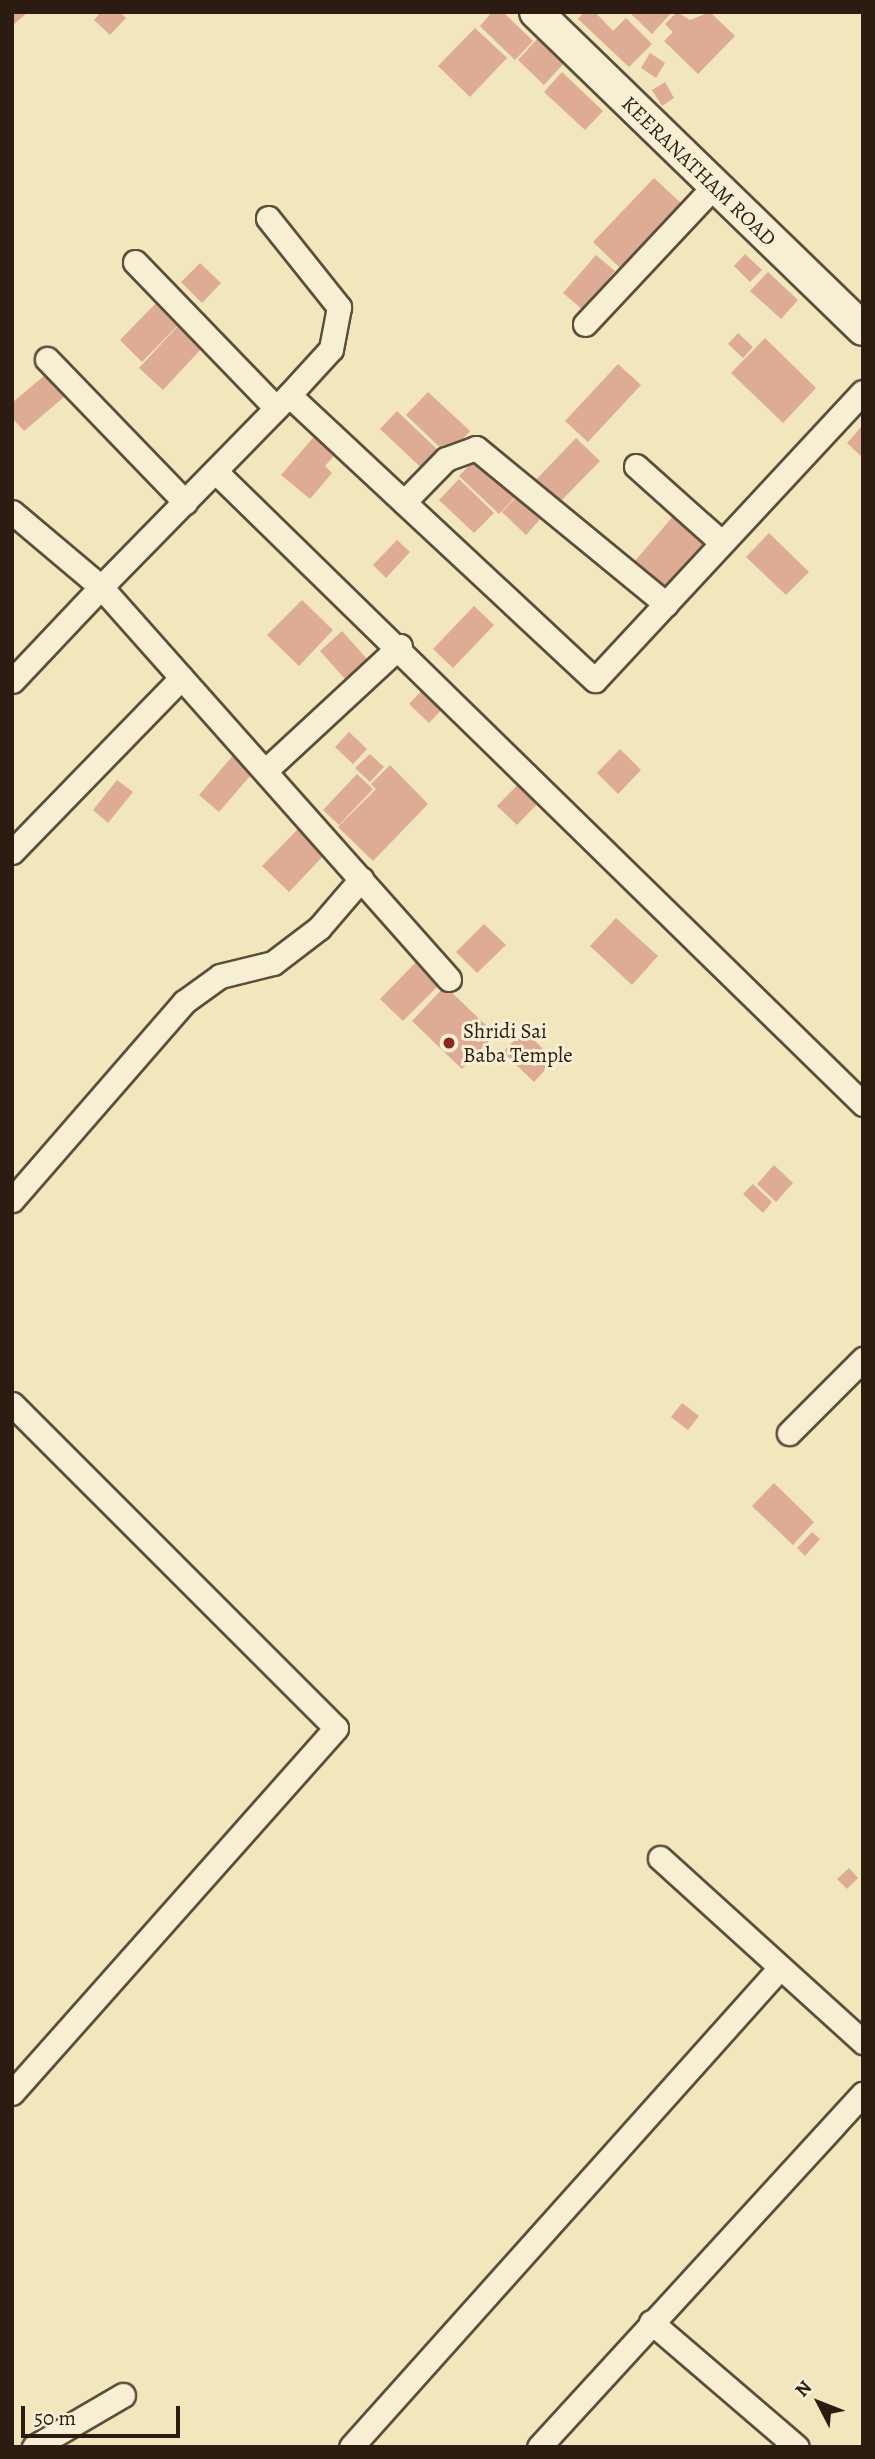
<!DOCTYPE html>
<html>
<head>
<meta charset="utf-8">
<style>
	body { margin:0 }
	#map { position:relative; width:875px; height:2459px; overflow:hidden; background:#f2e6bd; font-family:Alegreya,serif }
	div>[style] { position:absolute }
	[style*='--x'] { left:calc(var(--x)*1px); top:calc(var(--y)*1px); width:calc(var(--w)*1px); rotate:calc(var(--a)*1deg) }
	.building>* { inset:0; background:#deab95 }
	.roads { filter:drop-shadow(2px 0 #5d4e3b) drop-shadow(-2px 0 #5d4e3b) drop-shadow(0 2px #5d4e3b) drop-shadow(0 -2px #5d4e3b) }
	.street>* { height:23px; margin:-11.5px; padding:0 11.5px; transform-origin:11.5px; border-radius:11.5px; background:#f7efd4 }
	.secondary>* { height:32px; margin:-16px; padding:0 16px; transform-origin:16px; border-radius:16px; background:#f7efd4 }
	.dots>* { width:19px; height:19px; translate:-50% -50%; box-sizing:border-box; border:4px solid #f7efd4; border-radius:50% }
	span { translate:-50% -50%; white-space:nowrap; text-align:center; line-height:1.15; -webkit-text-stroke:6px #f7efd4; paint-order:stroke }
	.street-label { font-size:21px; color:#2b1b10 }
	.poi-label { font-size:21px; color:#2b1b10 }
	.left { translate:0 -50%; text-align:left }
	.frame { position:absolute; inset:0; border:14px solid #2b1b10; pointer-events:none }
	.north { position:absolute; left:784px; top:2368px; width:70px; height:70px; -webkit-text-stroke:5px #f7efd4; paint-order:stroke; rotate:312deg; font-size:19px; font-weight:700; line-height:28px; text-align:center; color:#2b1b10 }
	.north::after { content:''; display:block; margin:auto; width:24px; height:32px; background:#2b1b10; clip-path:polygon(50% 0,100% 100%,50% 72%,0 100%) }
	.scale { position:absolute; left:21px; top:2406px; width:159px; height:32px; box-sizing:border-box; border:4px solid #2b1b10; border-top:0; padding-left:9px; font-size:21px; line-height:24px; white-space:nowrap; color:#2b1b10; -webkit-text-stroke:5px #f7efd4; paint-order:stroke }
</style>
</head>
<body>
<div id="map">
	<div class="building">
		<i style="clip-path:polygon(12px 12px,28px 12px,12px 26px)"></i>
		<i style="clip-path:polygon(101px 12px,120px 12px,126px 18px,110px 35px,94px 20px)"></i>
		<i style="clip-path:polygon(492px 12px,503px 12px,533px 41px,515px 60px,480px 26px)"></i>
		<i style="clip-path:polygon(584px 12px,595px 12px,613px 31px,626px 18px,652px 44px,629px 67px,578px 19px)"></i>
		<i style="clip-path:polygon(629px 12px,672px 12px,652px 34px)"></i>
		<i style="clip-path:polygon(677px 12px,690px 20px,710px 12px,735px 36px,698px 74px,664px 41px,673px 32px,665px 24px)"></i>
		<i style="clip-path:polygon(475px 28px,507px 58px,470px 97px,438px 66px)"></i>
		<i style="clip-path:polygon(539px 37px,565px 62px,544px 85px,518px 60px)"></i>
		<i style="clip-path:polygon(650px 53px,665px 63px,656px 78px,641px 68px)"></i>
		<i style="clip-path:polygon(562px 72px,603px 111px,585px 130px,544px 92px)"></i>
		<i style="clip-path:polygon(665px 82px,674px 98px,662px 106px,652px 90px)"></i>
		<i style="clip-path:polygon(654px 178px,682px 204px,621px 269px,593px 242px)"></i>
		<i style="clip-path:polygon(745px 254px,762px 270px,750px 282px,734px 266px)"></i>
		<i style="clip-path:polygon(596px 255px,615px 271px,583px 310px,563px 293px)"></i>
		<i style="clip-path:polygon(200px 263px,221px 283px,202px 303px,181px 282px)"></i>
		<i style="clip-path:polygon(768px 272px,798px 300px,781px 319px,750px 291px)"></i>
		<i style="clip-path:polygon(157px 302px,179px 324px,142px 362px,120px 340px)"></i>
		<i style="clip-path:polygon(178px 326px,202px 348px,163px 390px,139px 368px)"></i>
		<i style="clip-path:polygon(738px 333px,753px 347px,743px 358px,728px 344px)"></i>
		<i style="clip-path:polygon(765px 338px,816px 388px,783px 423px,731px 373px)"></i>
		<i style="clip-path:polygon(618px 364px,641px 385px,588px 442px,565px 421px)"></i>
		<i style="clip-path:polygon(45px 375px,64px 397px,24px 431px,12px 418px,12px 403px)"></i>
		<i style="clip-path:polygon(428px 392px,470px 431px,448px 455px,406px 415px)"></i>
		<i style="clip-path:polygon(397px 411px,444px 456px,428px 474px,380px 429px)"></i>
		<i style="clip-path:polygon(863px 425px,863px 458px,847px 443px)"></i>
		<i style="clip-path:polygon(318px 432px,339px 450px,325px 466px,332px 473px,310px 499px,281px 475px)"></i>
		<i style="clip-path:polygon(576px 438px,600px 461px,554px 508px,531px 485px)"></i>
		<i style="clip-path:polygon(480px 454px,520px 492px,499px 514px,459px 476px)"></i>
		<i style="clip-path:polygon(459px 479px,494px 513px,474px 533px,439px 500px)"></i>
		<i style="clip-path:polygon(519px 494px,543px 516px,526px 535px,502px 512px)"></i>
		<i style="clip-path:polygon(674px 515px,712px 548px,673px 593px,635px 561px)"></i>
		<i style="clip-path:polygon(769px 533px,809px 572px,786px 595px,746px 557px)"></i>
		<i style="clip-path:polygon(397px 540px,410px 552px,386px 578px,373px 565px)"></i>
		<i style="clip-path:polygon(302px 600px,333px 630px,299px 666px,267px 635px)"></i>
		<i style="clip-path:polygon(474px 606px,494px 625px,453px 668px,433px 649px)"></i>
		<i style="clip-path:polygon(342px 631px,368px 660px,346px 680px,320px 651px)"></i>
		<i style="clip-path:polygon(429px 683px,449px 702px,429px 723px,409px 704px)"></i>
		<i style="clip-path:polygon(349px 732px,367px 749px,353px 764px,335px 747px)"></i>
		<i style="clip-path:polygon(620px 749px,641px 770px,618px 794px,597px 773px)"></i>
		<i style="clip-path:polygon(236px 752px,256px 769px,219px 812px,199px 795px)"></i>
		<i style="clip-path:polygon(370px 754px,384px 767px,370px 782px,355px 768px)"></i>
		<i style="clip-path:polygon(390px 765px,428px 804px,373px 861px,338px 827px,376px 789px,371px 784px)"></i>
		<i style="clip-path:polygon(357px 774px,373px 789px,339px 825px,323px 810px)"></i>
		<i style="clip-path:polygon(527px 775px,547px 794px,517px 825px,497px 806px)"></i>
		<i style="clip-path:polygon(117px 780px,133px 792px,108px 823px,93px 810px)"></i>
		<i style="clip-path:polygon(301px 826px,327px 852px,289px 892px,262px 866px)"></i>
		<i style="clip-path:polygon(616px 918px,658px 956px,632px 985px,590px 946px)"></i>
		<i style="clip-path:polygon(484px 924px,506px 945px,477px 973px,456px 952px)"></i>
		<i style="clip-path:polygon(420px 958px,443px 981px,403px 1021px,380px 999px)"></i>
		<i style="clip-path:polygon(445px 986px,495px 1034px,462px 1069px,412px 1021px)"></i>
		<i style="clip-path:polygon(524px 1030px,554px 1060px,534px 1082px,503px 1052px)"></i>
		<i style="clip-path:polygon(774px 1165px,793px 1183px,776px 1202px,757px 1184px)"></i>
		<i style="clip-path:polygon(753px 1184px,772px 1202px,763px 1213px,743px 1194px)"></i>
		<i style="clip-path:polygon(682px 1403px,699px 1416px,688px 1430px,671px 1417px)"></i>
		<i style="clip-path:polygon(774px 1483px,814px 1522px,793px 1545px,752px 1506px)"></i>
		<i style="clip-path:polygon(812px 1532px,820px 1539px,805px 1556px,797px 1548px)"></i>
		<i style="clip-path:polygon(849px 1868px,858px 1878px,847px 1889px,837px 1879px)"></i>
	</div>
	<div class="roads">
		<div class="street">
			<i style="--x:268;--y:218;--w:114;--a:51.4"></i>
			<i style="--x:339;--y:307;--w:43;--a:100.8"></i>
			<i style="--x:331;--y:349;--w:62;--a:132.4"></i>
			<i style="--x:135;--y:262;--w:203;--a:46"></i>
			<i style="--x:585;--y:324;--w:190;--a:-46.9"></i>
			<i style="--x:47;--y:359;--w:199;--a:46"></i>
			<i style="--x:636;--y:466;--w:115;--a:41.8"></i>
			<i style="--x:215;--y:471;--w:906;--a:44.33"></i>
			<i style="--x:404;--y:502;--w:60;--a:-45.7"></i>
			<i style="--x:446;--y:459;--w:32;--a:-20"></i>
			<i style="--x:476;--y:448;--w:246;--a:39.4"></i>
			<i style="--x:12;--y:512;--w:116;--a:40.1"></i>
			<i style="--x:101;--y:587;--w:129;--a:133.4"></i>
			<i style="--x:265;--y:771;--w:184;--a:-42.8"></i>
			<i style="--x:12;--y:852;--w:243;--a:-45.8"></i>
			<i style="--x:449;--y:979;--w:524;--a:-131.6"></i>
			<i style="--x:101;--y:587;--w:269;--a:-45.6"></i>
			<i style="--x:289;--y:395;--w:418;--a:43"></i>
			<i style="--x:595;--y:680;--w:393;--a:-47.1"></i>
			<i style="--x:12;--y:1200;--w:262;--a:-49"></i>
			<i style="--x:184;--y:1002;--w:44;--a:-35.8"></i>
			<i style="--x:220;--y:976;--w:55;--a:-13.8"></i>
			<i style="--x:273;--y:963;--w:58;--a:-37.3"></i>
			<i style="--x:319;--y:928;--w:65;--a:-49.4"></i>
			<i style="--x:12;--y:1404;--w:458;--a:45"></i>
			<i style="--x:336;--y:1728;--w:488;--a:131.6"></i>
			<i style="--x:789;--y:1433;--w:105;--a:-45"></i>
			<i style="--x:660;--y:1858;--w:274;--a:42.2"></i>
			<i style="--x:651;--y:2322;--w:192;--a:40.6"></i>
			<i style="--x:34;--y:2447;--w:103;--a:-30.3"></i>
			<i style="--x:351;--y:2447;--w:640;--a:-48.17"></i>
			<i style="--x:539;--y:2447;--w:479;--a:-47.5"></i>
		</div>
		<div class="secondary">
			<i style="--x:536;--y:12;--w:455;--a:44.1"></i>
		</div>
	</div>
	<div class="dots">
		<i style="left:449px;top:1043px;background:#8f2418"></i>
	</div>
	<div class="street-label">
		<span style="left:699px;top:171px;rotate:44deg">KEERANATHAM ROAD</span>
	</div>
	<div class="poi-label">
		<span class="left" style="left:463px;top:1043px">Shridi Sai<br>Baba Temple</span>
	</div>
	<div class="frame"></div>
	<div class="north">N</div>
	<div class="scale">50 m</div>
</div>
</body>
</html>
